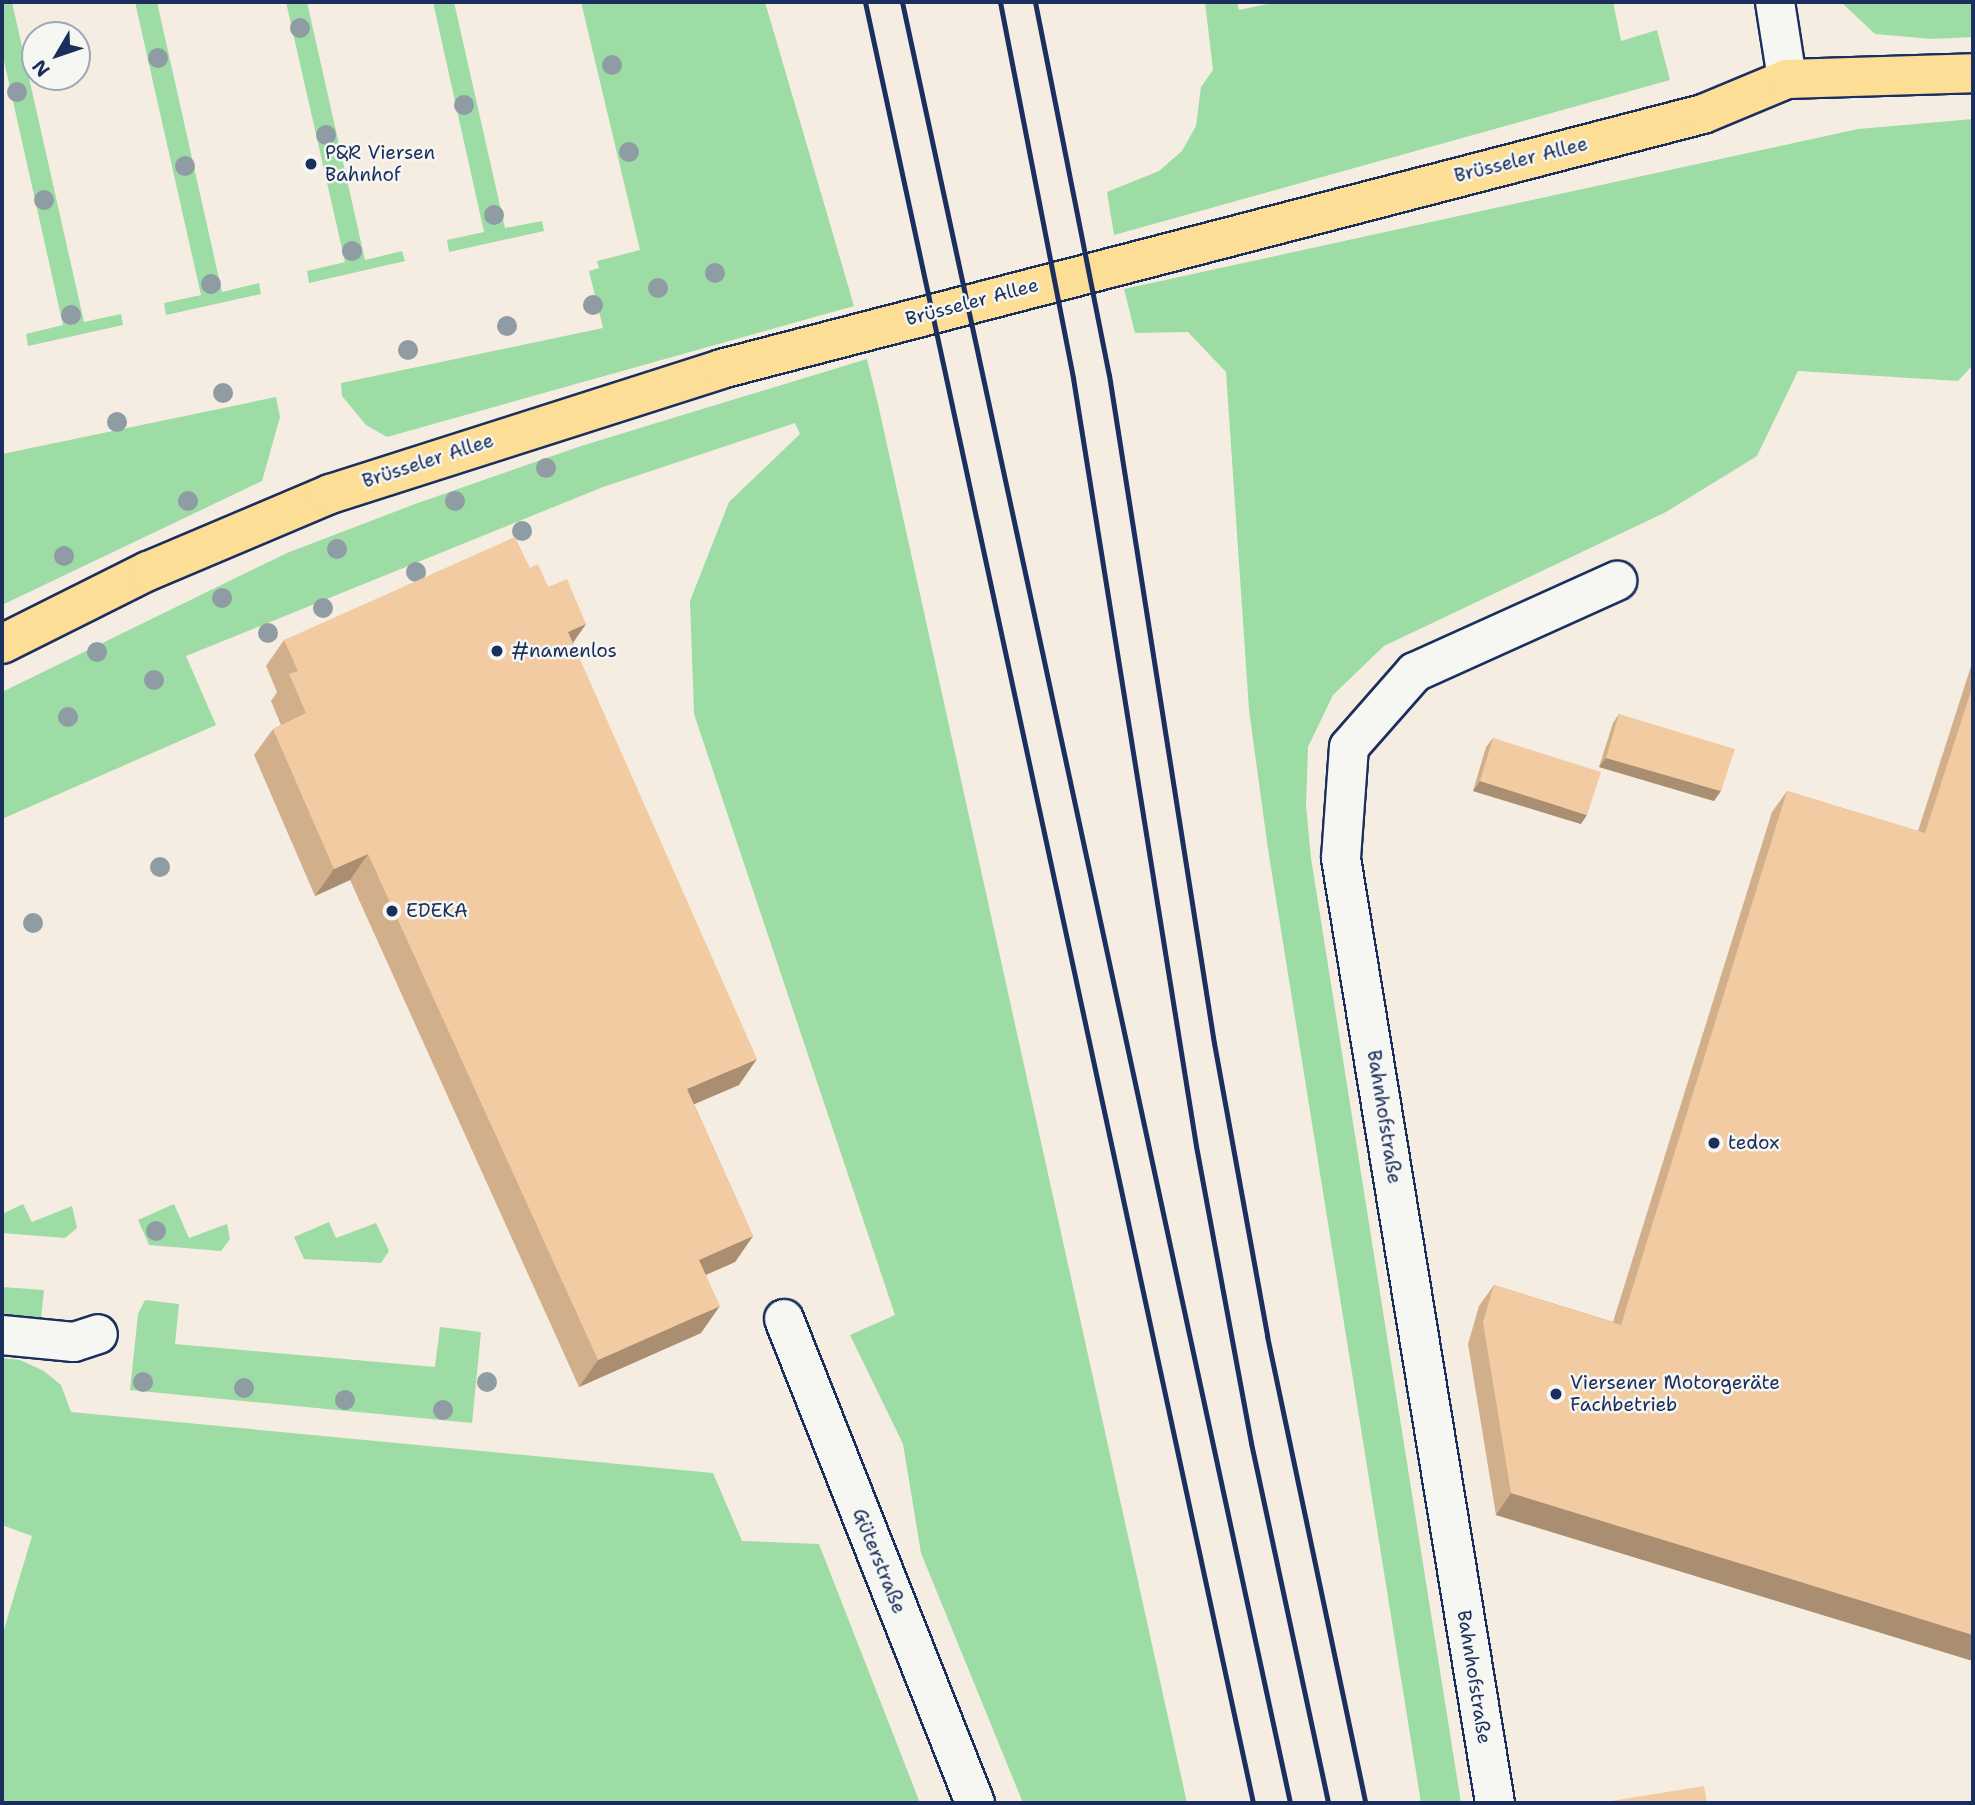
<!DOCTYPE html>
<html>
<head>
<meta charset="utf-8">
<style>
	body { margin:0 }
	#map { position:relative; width:1975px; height:1805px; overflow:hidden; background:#f5ede2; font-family:"Shantell Sans",sans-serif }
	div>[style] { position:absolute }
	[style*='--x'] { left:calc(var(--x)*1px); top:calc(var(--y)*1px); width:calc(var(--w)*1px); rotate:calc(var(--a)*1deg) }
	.green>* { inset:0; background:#9ddca5 }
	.roads { filter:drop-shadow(2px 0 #1b2f5e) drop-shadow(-2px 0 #1b2f5e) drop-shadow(0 2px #1b2f5e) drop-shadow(0 -2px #1b2f5e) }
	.minor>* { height:38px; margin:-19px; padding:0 19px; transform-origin:19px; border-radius:19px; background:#f6f6f2 }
	.major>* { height:38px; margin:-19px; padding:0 19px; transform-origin:19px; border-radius:19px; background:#fcde96 }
	.rail>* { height:5px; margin:-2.5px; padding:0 2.5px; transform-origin:2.5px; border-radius:2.5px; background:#1b2f5e }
	.trees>* { width:20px; height:20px; margin:-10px; border-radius:50%; background:#8f9ca3 }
	.wall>* { inset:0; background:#d1af8b }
	.shaded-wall>* { inset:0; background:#aa8e71 }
	.building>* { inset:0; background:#f3cba2 }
	.dots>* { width:19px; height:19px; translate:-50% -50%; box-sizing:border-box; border:4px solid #f6f6f2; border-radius:50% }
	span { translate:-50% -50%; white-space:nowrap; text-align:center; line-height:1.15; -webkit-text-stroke:5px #f6f6f2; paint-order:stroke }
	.poi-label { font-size:19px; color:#1b2f5e }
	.left { translate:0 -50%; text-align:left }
	.street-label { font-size:19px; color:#1b2f5e }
	.frame { position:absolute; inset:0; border:4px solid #1b2f5e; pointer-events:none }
	.north { position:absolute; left:21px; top:21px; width:70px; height:70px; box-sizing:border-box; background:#f6f6f2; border:2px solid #9ea6b7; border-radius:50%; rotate:231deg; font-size:19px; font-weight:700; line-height:28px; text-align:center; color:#1b2f5e }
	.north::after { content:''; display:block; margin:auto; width:24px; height:32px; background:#1b2f5e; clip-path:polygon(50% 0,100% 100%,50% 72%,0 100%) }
</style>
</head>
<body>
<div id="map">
	<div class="green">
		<i style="clip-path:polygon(2px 2px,12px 2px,84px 322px,121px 314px,123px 325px,28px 346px,26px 334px,63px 325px,2px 52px)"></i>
		<i style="clip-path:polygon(135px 2px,157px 2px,222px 292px,259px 283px,261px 294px,166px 315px,164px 303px,201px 295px)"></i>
		<i style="clip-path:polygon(286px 2px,307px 2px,365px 260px,402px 251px,405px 261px,309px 283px,307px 271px,345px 262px)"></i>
		<i style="clip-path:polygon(433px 2px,454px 2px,505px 228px,542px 221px,544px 231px,449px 252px,447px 240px,484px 232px)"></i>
		<i style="clip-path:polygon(581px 2px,765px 2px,854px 306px,387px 437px,366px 425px,342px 396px,341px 383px,603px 328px,589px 271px,599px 268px,597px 261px,640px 250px)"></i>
		<i style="clip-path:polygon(1205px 2px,1237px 2px,1239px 10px,1277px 2px,1613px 2px,1621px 41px,1657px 30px,1670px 80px,1114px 235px,1107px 192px,1159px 171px,1182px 151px,1196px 126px,1201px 87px,1213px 70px)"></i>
		<i style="clip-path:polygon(1841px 2px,1973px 2px,1973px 37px,1932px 39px,1875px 34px)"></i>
		<i style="clip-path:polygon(1973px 119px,1973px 365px,1958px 381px,1798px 371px,1757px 456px,1666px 512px,1384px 646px,1333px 695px,1308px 747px,1306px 805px,1311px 858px,1461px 1803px,1421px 1803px,1268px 849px,1249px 710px,1226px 372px,1188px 332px,1135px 333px,1124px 289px,1858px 129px)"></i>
		<i style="clip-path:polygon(867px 359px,878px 404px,1187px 1803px,1023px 1803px,921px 1553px,903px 1444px,850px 1335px,895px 1315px,694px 714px,690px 601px,729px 502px,800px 434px,795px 423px,603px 487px,186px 656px,216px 725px,2px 819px,2px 692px,287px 553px,415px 504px,581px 446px)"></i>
		<i style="clip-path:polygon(276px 397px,280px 417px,262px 481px,2px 605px,2px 454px)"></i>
		<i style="clip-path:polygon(23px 1204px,32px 1222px,72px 1206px,77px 1228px,65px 1238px,2px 1233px,2px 1214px)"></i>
		<i style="clip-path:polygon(174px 1204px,189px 1238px,227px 1224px,230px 1239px,221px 1251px,149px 1245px,138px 1220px)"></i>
		<i style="clip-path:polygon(329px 1222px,336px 1238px,376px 1223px,389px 1251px,381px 1263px,304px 1259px,294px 1237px)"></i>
		<i style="clip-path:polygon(2px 1287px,44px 1290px,41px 1318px,2px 1314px)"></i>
		<i style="clip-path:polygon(145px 1300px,179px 1304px,175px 1344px,435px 1367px,440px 1327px,481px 1332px,472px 1423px,130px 1390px,138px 1314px)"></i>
		<i style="clip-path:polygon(2px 1358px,20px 1360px,44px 1371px,61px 1385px,71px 1412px,713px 1473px,742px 1541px,819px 1544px,920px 1803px,2px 1803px,2px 1636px,32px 1536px,2px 1525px)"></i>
	</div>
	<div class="roads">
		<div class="minor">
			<i style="--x:1775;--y:2;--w:78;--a:81.1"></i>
			<i style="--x:784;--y:1319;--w:520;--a:68.46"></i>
			<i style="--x:2;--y:1335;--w:72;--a:5.6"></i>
			<i style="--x:74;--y:1342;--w:25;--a:-18"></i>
			<i style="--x:1495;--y:1803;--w:957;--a:-99.26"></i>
			<i style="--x:1341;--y:858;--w:111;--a:-85.9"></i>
			<i style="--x:1349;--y:747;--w:100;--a:-48.7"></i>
			<i style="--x:1415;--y:672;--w:222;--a:-24.3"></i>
		</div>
		<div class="major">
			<i style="--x:2;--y:644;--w:163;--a:-26.6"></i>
			<i style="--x:148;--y:571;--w:198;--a:-22.9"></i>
			<i style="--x:330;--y:494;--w:410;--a:-17.7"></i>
			<i style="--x:721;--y:369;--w:1015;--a:-14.56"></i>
			<i style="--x:1703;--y:114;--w:91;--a:-22.6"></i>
			<i style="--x:1787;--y:79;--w:186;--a:-1.8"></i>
		</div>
	</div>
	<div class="rail">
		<i style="--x:865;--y:2;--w:1842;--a:77.84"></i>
		<i style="--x:902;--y:2;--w:1842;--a:77.84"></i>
		<i style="--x:1000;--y:2;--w:383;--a:79"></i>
		<i style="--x:1073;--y:378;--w:778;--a:80.9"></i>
		<i style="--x:1196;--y:1146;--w:302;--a:79.5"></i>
		<i style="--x:1251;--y:1443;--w:368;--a:77.9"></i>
		<i style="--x:1035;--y:2;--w:380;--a:78.8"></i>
		<i style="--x:1109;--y:375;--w:676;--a:81.07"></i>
		<i style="--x:1214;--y:1043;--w:298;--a:79.7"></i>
		<i style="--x:1267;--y:1336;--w:477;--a:78.1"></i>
	</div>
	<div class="trees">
		<i style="left:300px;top:28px"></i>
		<i style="left:158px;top:58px"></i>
		<i style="left:612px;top:65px"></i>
		<i style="left:17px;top:92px"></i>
		<i style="left:464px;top:105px"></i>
		<i style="left:326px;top:135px"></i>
		<i style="left:629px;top:152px"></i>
		<i style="left:185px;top:166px"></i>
		<i style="left:44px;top:200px"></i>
		<i style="left:494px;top:215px"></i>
		<i style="left:352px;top:251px"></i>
		<i style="left:715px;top:273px"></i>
		<i style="left:211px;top:284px"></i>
		<i style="left:658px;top:288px"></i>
		<i style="left:593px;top:305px"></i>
		<i style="left:71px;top:315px"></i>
		<i style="left:507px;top:326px"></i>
		<i style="left:408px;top:350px"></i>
		<i style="left:223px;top:393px"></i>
		<i style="left:117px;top:422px"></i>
		<i style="left:546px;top:468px"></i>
		<i style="left:188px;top:501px"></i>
		<i style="left:455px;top:501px"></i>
		<i style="left:522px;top:531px"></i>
		<i style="left:337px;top:549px"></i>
		<i style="left:64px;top:556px"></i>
		<i style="left:416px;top:572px"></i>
		<i style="left:222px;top:598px"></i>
		<i style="left:323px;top:608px"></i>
		<i style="left:268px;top:633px"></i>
		<i style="left:97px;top:652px"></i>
		<i style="left:154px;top:680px"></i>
		<i style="left:68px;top:717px"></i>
		<i style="left:160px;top:867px"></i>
		<i style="left:33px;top:923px"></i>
		<i style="left:156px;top:1231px"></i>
		<i style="left:143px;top:1382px"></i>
		<i style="left:487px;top:1382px"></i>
		<i style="left:244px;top:1388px"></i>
		<i style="left:345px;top:1400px"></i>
		<i style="left:443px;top:1410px"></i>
	</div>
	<div class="wall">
		<i style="clip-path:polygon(530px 568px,586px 624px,573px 642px,739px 1085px,694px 1104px,753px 1236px,735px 1262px,706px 1275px,701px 1333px,579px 1387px,350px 880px,315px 896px,254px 755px,273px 729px,281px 725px,271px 701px,277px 692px,266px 666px,284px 640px)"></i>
		<i style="clip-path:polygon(1973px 660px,1973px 1661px,1496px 1515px,1468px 1344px,1479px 1306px,1494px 1285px,1613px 1322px,1772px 812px,1787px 791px,1918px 831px)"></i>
		<i style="clip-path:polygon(1619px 714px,1714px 801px,1599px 767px,1613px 723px)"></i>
		<i style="clip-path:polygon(1493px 738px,1581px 824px,1473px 791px,1486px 747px)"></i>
	</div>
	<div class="shaded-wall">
		<i style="clip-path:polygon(586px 624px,568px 650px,568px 632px)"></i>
		<i style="clip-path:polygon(1606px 758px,1721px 791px,1714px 801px,1599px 767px)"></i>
		<i style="clip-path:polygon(1480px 781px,1587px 815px,1581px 824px,1473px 791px)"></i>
		<i style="clip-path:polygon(368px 854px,350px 880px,315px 896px,334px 869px)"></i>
		<i style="clip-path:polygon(757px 1059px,739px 1085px,669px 1115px,687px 1089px)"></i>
		<i style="clip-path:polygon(753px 1236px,735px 1262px,680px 1286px,699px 1260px)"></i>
		<i style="clip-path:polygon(720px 1306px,701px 1333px,579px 1387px,598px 1360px)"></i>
		<i style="clip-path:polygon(1511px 1493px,1973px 1635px,1973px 1661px,1496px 1515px)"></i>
	</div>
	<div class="building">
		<i style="clip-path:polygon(515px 537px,530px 568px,538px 564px,548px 587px,567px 579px,586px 624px,568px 632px,757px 1059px,687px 1089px,753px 1236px,699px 1260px,720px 1306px,598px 1360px,368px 854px,334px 869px,273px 729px,306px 713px,289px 674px,298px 671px,284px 640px)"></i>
		<i style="clip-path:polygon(1973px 685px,1973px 1635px,1511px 1493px,1483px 1322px,1494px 1285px,1621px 1325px,1787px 791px,1925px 833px)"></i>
		<i style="clip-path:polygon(1619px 714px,1735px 749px,1721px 791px,1606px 758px)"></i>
		<i style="clip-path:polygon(1493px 738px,1601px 772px,1587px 815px,1480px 781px)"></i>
		<i style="clip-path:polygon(1704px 1786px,1707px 1803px,1599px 1803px)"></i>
	</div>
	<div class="dots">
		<i style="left:311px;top:164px;background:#1b2f5e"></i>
		<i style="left:497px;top:651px;background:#1b2f5e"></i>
		<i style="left:392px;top:911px;background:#1b2f5e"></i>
		<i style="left:1714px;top:1143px;background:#1b2f5e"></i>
		<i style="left:1556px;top:1394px;background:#1b2f5e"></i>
	</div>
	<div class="poi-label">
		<span class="left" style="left:325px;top:164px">P&amp;R Viersen<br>Bahnhof</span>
		<span class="left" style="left:511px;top:651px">#namenlos</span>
		<span class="left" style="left:406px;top:911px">EDEKA</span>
		<span class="left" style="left:1728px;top:1143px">tedox</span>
		<span class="left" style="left:1570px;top:1394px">Viersener Motorgeräte<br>Fachbetrieb</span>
	</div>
	<div class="street-label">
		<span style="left:1521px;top:160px;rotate:-14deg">Brüsseler Allee</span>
		<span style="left:972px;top:302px;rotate:-15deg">Brüsseler Allee</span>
		<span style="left:428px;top:461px;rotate:-18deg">Brüsseler Allee</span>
		<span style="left:1384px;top:1117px;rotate:81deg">Bahnhofstraße</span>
		<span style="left:879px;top:1561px;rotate:68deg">Güterstraße</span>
		<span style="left:1474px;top:1677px;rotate:81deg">Bahnhofstraße</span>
	</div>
	<div class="frame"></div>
	<div class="north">N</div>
</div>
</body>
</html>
